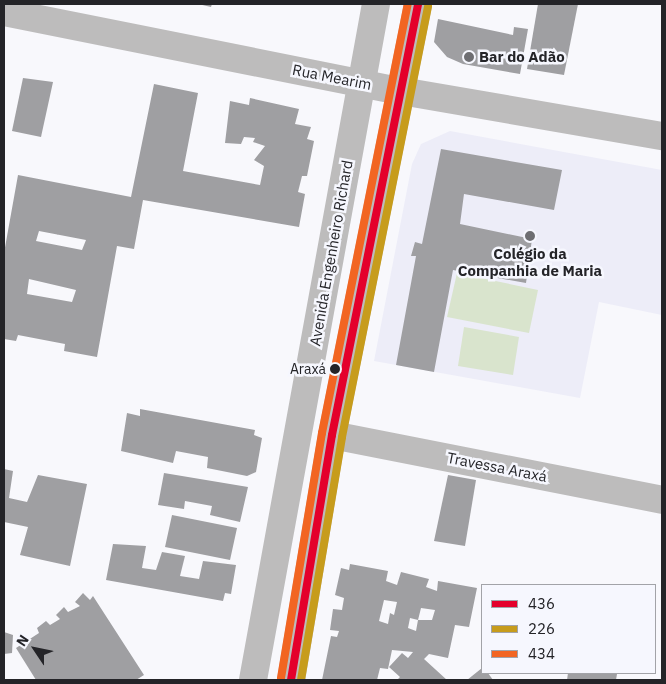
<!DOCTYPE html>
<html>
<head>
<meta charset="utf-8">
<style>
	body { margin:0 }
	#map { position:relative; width:666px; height:684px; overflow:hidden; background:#f8f8fc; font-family:"IBM Plex Sans",sans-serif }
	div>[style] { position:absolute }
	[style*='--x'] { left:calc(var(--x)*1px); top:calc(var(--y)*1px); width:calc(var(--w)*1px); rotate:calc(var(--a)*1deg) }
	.built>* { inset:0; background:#ededf8 }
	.green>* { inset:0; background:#d9e4cd }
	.building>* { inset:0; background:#9f9fa2 }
	.minor>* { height:28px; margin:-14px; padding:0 14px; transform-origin:14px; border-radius:14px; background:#bdbcbc }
	.bus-1>* { height:8px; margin:-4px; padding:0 4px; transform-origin:4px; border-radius:4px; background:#e4002b }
	.bus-2>* { height:8px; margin:-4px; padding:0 4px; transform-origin:4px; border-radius:4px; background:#c79c1c }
	.bus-3>* { height:8px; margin:-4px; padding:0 4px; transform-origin:4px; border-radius:4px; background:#f26522 }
	.dots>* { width:14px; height:14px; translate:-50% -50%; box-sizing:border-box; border:2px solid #f6f7fe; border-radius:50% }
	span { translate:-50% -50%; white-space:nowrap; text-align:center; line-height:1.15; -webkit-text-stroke:5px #f6f7fe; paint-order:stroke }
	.bus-label { font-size:14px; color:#242428 }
	.right { translate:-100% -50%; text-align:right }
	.poi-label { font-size:15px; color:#242428; font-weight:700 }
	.left { translate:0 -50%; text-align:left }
	.street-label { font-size:15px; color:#242428 }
	.frame { position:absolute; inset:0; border:5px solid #242428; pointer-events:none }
	.legend { position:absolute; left:481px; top:584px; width:175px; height:90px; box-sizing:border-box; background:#f6f7fe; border:1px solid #a2a3a8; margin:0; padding:6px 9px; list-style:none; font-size:15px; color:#242428 }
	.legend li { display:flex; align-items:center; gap:10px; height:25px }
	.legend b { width:25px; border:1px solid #a2a3a8 }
	.north { position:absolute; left:10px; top:624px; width:50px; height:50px; -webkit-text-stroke:4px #f6f7fe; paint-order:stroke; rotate:304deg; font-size:14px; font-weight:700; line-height:20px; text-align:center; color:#242428 }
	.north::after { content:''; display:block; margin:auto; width:18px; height:22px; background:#242428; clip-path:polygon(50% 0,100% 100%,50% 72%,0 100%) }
</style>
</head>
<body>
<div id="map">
	<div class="built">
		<i style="clip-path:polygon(450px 131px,662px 170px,662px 315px,599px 302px,580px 398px,374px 361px,412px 164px,421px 144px)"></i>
	</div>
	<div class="green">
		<i style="clip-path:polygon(457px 273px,538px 290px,529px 333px,447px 317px)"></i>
		<i style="clip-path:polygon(464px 327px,519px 337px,513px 375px,458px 366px)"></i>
	</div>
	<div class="building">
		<i style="clip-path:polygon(198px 4px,212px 4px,211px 7px)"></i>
		<i style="clip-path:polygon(538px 4px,578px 4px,564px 75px,527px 69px)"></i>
		<i style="clip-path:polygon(438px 19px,513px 35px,514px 27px,528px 29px,520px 74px,463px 64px,447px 57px,434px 42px)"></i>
		<i style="clip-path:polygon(23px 78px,53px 82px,41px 137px,12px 131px)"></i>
		<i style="clip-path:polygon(evenodd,154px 84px,198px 93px,183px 171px,260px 185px,264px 166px,254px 160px,265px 146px,253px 142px,255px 138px,244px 137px,241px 144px,225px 143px,230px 101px,249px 105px,250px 98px,299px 109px,295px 124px,311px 127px,307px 139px,314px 141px,307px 176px,302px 176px,298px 192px,305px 194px,299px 227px,143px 200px,134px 249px,117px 246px,97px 357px,64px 351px,65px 344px,18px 335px,16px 341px,4px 339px,4px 253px,18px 175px,131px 197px,154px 84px,39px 231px,86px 240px,82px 250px,36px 241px,39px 231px,154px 84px,29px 279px,76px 290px,72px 302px,27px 294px,29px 279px)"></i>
		<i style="clip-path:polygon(441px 149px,562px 170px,554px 210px,464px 194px,460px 224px,532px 239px,526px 283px,453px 270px,434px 372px,396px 365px,416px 256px,411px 256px,415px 242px,422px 244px)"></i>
		<i style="clip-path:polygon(140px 409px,255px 430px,254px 435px,262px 438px,256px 472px,247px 476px,207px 468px,208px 457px,176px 451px,173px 463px,121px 451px,127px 413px,140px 416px)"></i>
		<i style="clip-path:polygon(4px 469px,13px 471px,9px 498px,27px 502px,38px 475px,87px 484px,70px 566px,20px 555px,28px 527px,4px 522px)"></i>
		<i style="clip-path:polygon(164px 473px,248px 487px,240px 522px,210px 515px,212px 506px,185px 501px,184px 509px,158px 505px)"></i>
		<i style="clip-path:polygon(448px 475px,476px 480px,465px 546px,434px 541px)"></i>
		<i style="clip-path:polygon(172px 515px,237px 528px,230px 560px,165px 547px)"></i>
		<i style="clip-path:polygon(113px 544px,146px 546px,142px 568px,156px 570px,162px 552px,185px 556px,180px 576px,199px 579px,203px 561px,236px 565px,231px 594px,225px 593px,223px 601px,106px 580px)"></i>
		<i style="clip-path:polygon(evenodd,350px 564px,388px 571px,386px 581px,397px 585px,401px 572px,429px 579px,426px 587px,437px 591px,438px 581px,477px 588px,469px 627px,455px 625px,448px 658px,429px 654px,424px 659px,447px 680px,397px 680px,400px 677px,389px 667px,402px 653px,408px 658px,413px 652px,392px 650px,388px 669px,380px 668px,377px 680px,322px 680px,331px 636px,337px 637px,339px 631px,330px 630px,333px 609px,342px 610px,344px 598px,335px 595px,341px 568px,349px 570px,350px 564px,384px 600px,397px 602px,394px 615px,390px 613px,388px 624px,379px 621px,384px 600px,350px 564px,421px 608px,435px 610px,432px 620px,418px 620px,416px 631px,408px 628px,410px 618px,418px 620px,421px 608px)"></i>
		<i style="clip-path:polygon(83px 593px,90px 600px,93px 596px,144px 675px,136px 680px,36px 680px,16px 648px,39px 633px,37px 628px,46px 621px,50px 625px,60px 619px,56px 615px,64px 607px,68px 612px,80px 606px,75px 602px)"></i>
		<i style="clip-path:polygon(4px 632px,13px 635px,12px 653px,4px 654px)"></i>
		<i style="clip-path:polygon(482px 668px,482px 673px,488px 673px,493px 680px,467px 680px)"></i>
		<i style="clip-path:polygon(568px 673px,612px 673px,617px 674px,616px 680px,567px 680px)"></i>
	</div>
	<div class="minor">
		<i style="--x:4;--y:12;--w:405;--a:11.3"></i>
		<i style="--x:401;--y:91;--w:265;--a:9.8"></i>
		<i style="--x:332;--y:435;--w:336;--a:11.1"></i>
		<i style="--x:253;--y:680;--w:687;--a:-79.69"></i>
		<i style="--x:291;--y:680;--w:248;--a:-80.5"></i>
		<i style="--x:332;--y:435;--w:439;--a:-78.7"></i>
	</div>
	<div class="bus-1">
		<i style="--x:291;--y:680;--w:248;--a:-80.5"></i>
		<i style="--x:332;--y:435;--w:439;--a:-78.7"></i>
	</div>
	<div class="bus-2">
		<i style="--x:301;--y:680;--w:246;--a:-80.4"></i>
		<i style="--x:342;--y:437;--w:439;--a:-78.7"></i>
	</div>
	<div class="bus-3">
		<i style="--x:281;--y:678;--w:248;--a:-80.5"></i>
		<i style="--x:322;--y:433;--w:438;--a:-78.7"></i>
	</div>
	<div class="dots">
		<i style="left:469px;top:57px;background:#6e6e72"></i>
		<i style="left:530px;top:236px;background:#6e6e72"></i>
		<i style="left:335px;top:369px;background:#242428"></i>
	</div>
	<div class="bus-label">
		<span class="right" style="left:326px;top:369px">Araxá</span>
	</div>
	<div class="poi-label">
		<span class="left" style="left:479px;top:57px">Bar do Adão</span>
		<span style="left:530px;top:262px">Colégio da<br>Companhia de Maria</span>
	</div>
	<div class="street-label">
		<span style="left:332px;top:77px;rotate:11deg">Rua Mearim</span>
		<span style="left:331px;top:253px;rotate:-80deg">Avenida Engenheiro Richard</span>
		<span style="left:497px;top:467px;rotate:11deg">Travessa Araxá</span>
	</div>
	<div class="frame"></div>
	<ul class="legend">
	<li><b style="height:6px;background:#e4002b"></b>436</li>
	<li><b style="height:6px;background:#c79c1c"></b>226</li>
	<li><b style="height:6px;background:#f26522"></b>434</li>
	</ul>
	<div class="north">N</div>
</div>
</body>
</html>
